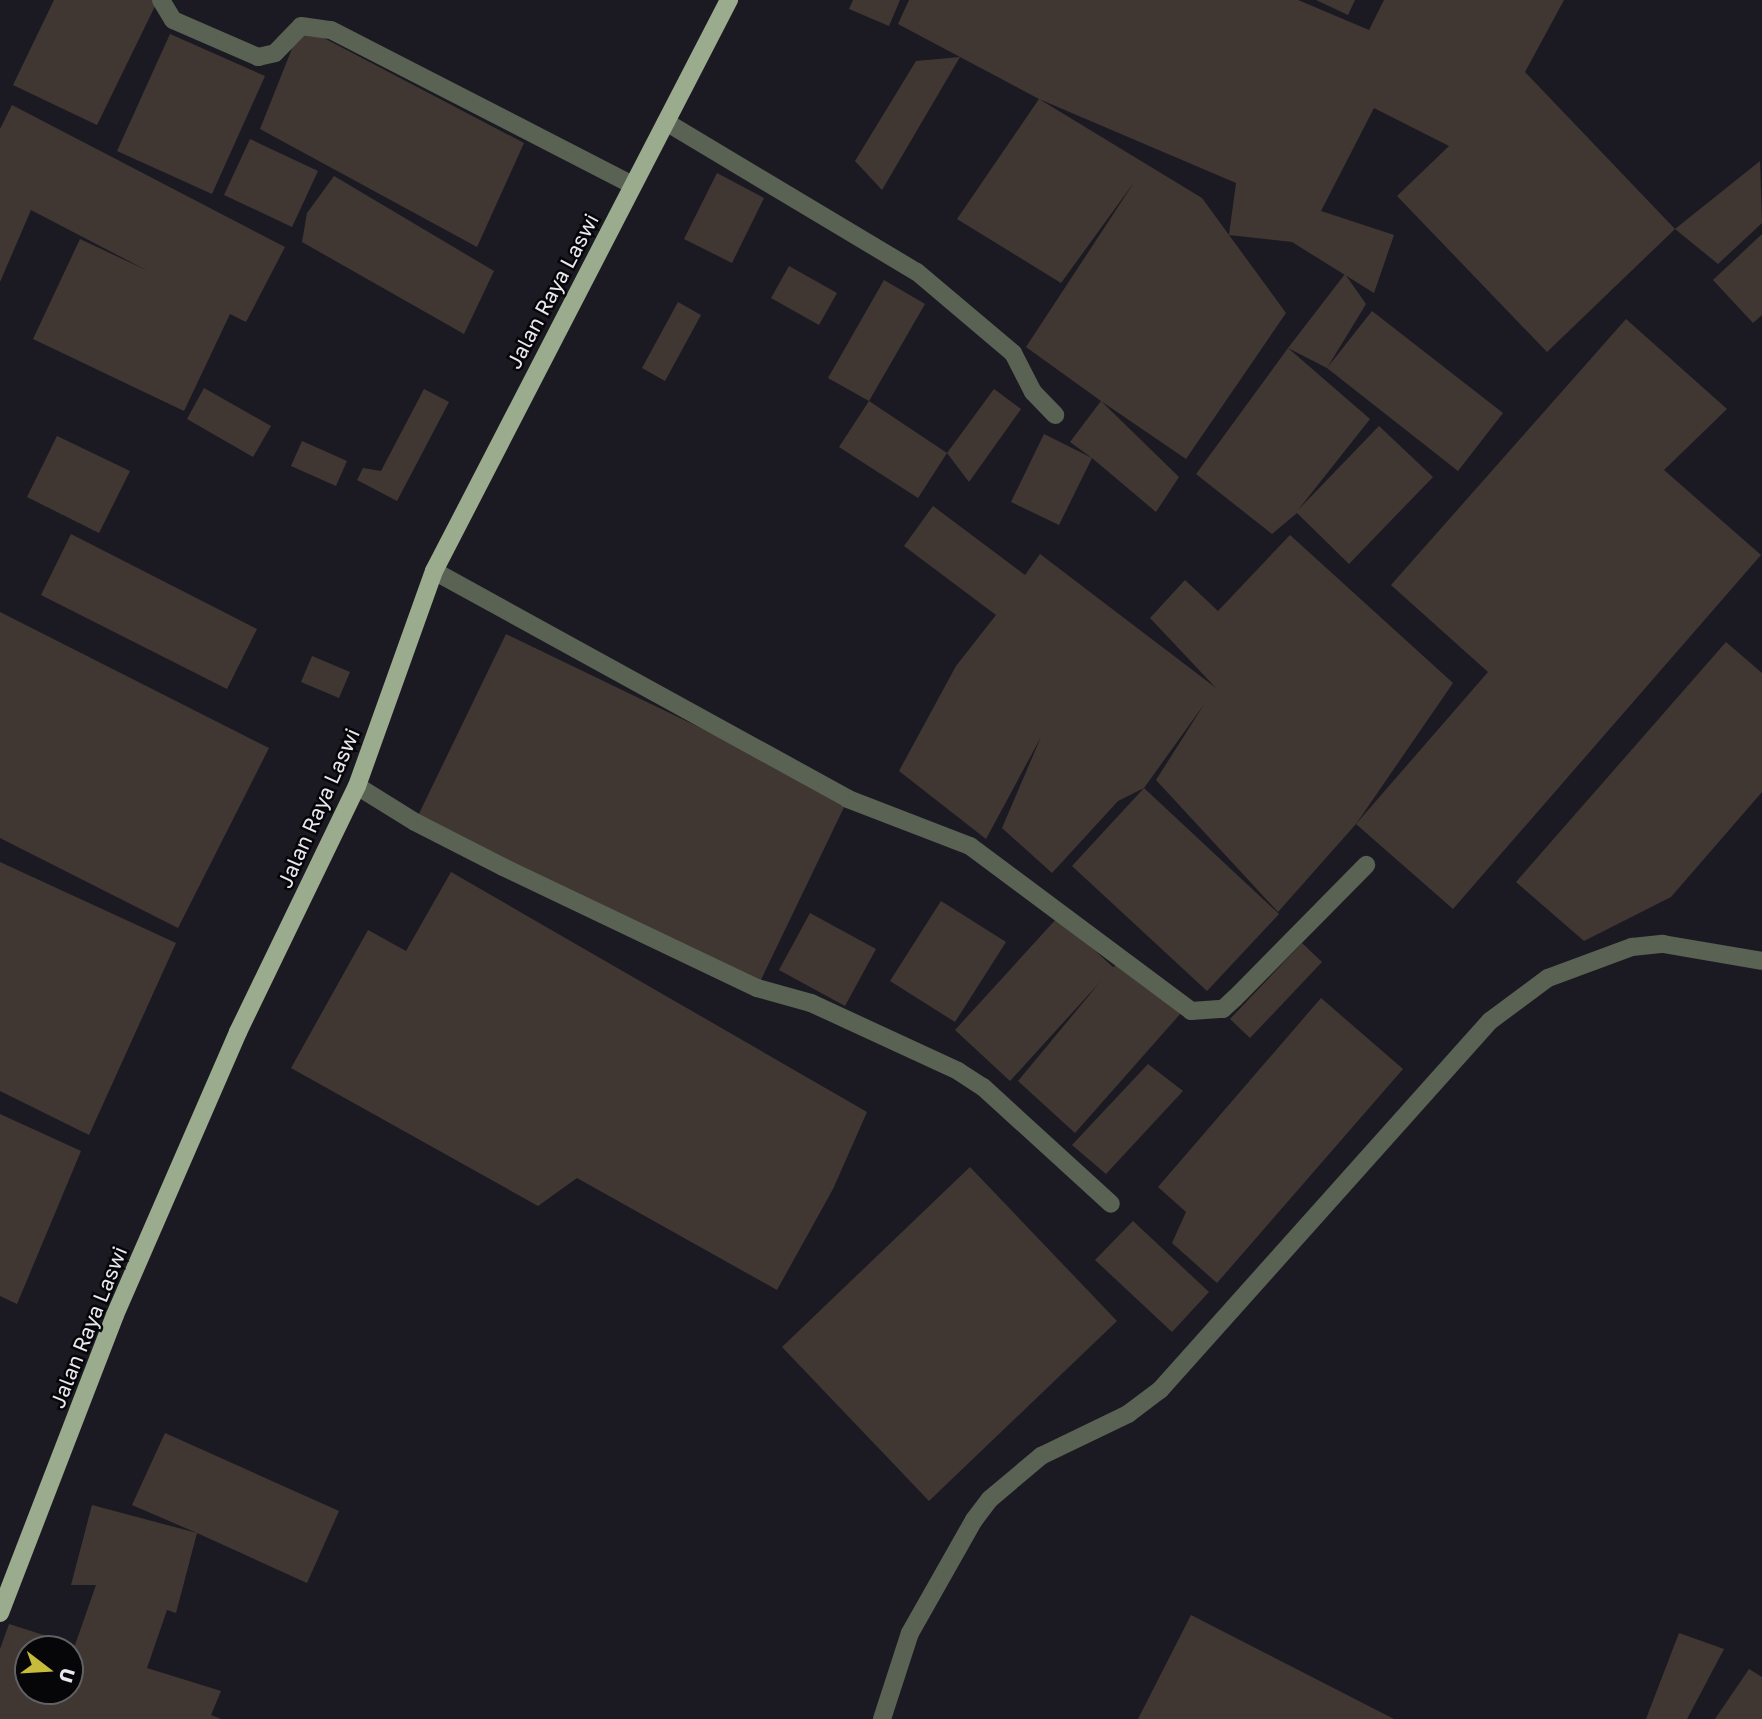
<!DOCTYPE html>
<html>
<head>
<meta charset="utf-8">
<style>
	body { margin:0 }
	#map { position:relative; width:1762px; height:1719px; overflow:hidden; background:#1b1a22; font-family:"Golos Text",sans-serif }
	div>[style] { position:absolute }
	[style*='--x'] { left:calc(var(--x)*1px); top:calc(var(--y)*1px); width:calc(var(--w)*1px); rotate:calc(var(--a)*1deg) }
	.building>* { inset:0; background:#413732 }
	.lane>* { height:18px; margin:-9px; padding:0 9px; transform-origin:9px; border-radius:9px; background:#5a6254 }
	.street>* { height:18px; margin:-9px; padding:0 9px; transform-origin:9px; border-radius:9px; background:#5a6254 }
	.primary>* { height:18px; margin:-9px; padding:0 9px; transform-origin:9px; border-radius:9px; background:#9aab8e }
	span { translate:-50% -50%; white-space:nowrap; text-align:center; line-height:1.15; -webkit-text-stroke:5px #060609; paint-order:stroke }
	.street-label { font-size:21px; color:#e8e8ee }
	.north { position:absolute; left:14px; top:1635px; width:70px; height:70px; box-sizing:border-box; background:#060609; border:2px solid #606065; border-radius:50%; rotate:107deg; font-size:19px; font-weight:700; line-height:28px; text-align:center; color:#e8e8ee }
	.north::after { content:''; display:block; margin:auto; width:24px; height:32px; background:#c7bb3b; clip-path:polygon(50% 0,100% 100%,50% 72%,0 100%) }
</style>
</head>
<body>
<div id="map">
	<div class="building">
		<i style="clip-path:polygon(54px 0,158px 0,97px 125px,13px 85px)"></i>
		<i style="clip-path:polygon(853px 0,900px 0,889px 26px,849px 9px)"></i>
		<i style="clip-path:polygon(909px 0,1298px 0,1369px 30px,1384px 0,1564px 0,1525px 72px,1675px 229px,1547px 352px,1397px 196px,1449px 146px,1374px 108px,1321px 211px,1394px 235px,1374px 293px,1292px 242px,1229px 235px,1236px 183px,1039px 99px,1202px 198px,1286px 313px,1186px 459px,1101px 401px,1179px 477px,1156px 512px,1092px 458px,1059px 525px,1011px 502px,1044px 434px,1092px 458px,1070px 442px,1101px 401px,1026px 347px,1135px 181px,1061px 283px,957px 219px,1039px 99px,960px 57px,882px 190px,855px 161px,916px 61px,960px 57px,898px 24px)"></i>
		<i style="clip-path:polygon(1316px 0,1355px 0,1348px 15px)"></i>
		<i style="clip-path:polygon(301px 26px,524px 143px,477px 247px,260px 129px)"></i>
		<i style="clip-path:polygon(170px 34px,265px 76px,212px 194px,117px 151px)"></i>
		<i style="clip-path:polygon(12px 105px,285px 247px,246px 322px,230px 314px,184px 411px,33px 339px,80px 239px,148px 271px,31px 210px,0 282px,0 129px)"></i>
		<i style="clip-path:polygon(250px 139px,318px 171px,292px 227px,224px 195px)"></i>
		<i style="clip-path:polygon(1760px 161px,1762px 223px,1718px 264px,1675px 229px)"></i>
		<i style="clip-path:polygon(717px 173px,764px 198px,732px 263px,684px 239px)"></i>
		<i style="clip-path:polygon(334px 176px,494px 271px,464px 334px,302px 242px,307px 213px)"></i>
		<i style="clip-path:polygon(1762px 234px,1762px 315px,1753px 323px,1713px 280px)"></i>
		<i style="clip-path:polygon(789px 266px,837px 293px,819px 325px,771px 298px)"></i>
		<i style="clip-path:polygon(1345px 274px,1366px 304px,1327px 368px,1372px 311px,1503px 413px,1458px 471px,1327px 368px,1288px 348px)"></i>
		<i style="clip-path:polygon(884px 280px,925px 304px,869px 401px,828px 378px)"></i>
		<i style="clip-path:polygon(678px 302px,701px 315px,665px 381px,642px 368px)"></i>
		<i style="clip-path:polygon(1626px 319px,1727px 409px,1664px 470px,1761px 555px,1453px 909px,1356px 824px,1488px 672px,1391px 585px)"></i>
		<i style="clip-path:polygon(1288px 348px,1370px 419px,1298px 510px,1379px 426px,1433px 477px,1349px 564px,1297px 513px,1272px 534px,1196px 474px)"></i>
		<i style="clip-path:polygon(204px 388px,271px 426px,253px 457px,187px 419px)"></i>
		<i style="clip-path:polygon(424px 389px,449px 402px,397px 501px,357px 480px,363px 468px,381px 471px)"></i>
		<i style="clip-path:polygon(994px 389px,1021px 409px,969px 482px,947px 453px,918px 498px,839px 447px,869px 401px,947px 453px)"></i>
		<i style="clip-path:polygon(57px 436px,130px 471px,99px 533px,27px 497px)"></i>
		<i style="clip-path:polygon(302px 441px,347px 461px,336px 486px,291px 466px)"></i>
		<i style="clip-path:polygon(933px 506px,1025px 575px,1040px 554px,1216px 688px,1150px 618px,1185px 580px,1218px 611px,1290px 535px,1453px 683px,1356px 824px,1278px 912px,1156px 780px,1205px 703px,1144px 788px,1118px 801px,1052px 873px,1002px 828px,1041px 737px,986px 839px,899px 771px,956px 666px,996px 615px,904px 546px)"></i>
		<i style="clip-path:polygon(71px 534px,257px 629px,227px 689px,41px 595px)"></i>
		<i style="clip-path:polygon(0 612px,269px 748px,178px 928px,0 838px)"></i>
		<i style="clip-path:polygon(506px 634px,848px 799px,757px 988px,415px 822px)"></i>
		<i style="clip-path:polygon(1726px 642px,1762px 673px,1762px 792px,1671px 897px,1584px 941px,1516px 882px)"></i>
		<i style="clip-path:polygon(312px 656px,350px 672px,339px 698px,301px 682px)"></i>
		<i style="clip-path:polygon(1144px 788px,1279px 914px,1207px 991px,1072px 866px)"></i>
		<i style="clip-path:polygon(0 862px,176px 943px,89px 1135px,0 1091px)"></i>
		<i style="clip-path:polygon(451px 872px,867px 1112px,833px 1189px,777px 1290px,577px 1178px,538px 1206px,291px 1068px,368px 930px,406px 951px)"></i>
		<i style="clip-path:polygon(941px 901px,1006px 942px,955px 1022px,890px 981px)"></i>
		<i style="clip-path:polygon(810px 913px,876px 949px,845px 1006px,779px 970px)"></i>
		<i style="clip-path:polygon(1058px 917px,1113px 967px,1125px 962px,1181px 1013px,1075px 1133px,1018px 1081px,1101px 981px,1010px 1081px,955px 1030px)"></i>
		<i style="clip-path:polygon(1302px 943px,1322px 962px,1250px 1038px,1230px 1019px)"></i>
		<i style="clip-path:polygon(1321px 998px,1403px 1069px,1217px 1283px,1172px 1243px,1186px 1212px,1158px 1187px)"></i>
		<i style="clip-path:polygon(1148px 1064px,1183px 1091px,1106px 1174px,1072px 1145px)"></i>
		<i style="clip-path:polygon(0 1114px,81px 1151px,17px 1304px,0 1296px)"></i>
		<i style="clip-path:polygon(970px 1167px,1117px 1321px,929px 1501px,782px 1347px)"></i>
		<i style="clip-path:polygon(1133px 1221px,1209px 1292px,1172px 1332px,1095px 1260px)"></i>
		<i style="clip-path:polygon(evenodd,165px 1433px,339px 1511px,307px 1583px,197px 1533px,176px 1613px,167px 1610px,147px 1668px,221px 1691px,211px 1715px,221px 1719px,0 1719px,0 1649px,9px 1624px,75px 1645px,96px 1585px,71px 1585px,92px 1505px,197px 1533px,132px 1505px,165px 1433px,28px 1649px,70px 1649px,70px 1691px,28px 1691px,28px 1649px)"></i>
		<i style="clip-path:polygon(1191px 1615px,1394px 1719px,1138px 1719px)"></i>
		<i style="clip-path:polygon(1679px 1633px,1724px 1649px,1687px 1719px,1646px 1719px)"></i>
		<i style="clip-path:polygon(1749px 1669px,1762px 1677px,1762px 1719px,1715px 1719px)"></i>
	</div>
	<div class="lane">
		<i style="--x:161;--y:0;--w:23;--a:59"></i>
		<i style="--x:173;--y:20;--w:93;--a:23.5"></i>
		<i style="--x:258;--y:57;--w:17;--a:-13"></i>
		<i style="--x:275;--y:53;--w:37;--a:-46"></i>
		<i style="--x:301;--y:26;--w:30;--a:8"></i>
		<i style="--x:331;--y:30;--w:339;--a:27.2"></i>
		<i style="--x:666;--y:122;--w:292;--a:30.9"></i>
		<i style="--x:917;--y:272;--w:126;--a:40.2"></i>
		<i style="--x:1013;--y:353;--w:44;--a:62.9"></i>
		<i style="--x:1033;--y:392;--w:32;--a:46"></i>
		<i style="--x:434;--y:571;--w:473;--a:28.8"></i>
		<i style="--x:848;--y:799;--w:131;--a:21.1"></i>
		<i style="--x:970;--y:846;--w:276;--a:36.7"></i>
		<i style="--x:1191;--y:1011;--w:32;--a:-4"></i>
		<i style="--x:1223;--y:1009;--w:16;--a:-43"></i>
		<i style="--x:1235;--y:998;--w:187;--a:-45.4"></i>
		<i style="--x:357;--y:786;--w:68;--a:31.8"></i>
		<i style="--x:415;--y:822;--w:99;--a:27.1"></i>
		<i style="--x:503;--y:867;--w:281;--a:25.5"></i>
		<i style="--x:757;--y:988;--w:56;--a:15.5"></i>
		<i style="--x:811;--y:1003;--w:162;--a:24.8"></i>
		<i style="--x:958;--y:1071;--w:30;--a:33"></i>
		<i style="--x:983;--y:1087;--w:173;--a:42.4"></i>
	</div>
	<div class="street">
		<i style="--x:882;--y:1719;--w:90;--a:-72"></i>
		<i style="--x:910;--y:1633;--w:130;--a:-60.5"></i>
		<i style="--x:974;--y:1520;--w:26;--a:-53"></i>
		<i style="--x:990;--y:1499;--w:67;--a:-40.1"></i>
		<i style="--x:1041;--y:1456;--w:97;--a:-25.8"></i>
		<i style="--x:1128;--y:1414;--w:40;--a:-37"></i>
		<i style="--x:1160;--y:1390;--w:495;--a:-48.2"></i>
		<i style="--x:1490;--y:1021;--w:72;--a:-36.6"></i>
		<i style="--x:1548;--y:978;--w:90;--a:-20.3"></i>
		<i style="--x:1632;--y:947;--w:31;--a:-6"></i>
		<i style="--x:1663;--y:944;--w:100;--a:9.7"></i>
	</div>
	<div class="primary">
		<i style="--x:0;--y:1613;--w:319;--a:-68.9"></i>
		<i style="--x:115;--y:1315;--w:309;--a:-66.5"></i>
		<i style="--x:238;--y:1032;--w:273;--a:-64.2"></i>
		<i style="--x:357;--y:786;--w:228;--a:-70.3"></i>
		<i style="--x:434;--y:571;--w:643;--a:-62.68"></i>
	</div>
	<div class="street-label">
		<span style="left:552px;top:291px;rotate:-62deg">Jalan Raya Laswi</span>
		<span style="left:318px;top:808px;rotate:-66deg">Jalan Raya Laswi</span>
		<span style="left:88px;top:1327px;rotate:-68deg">Jalan Raya Laswi</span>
	</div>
	<div class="north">U</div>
</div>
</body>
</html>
